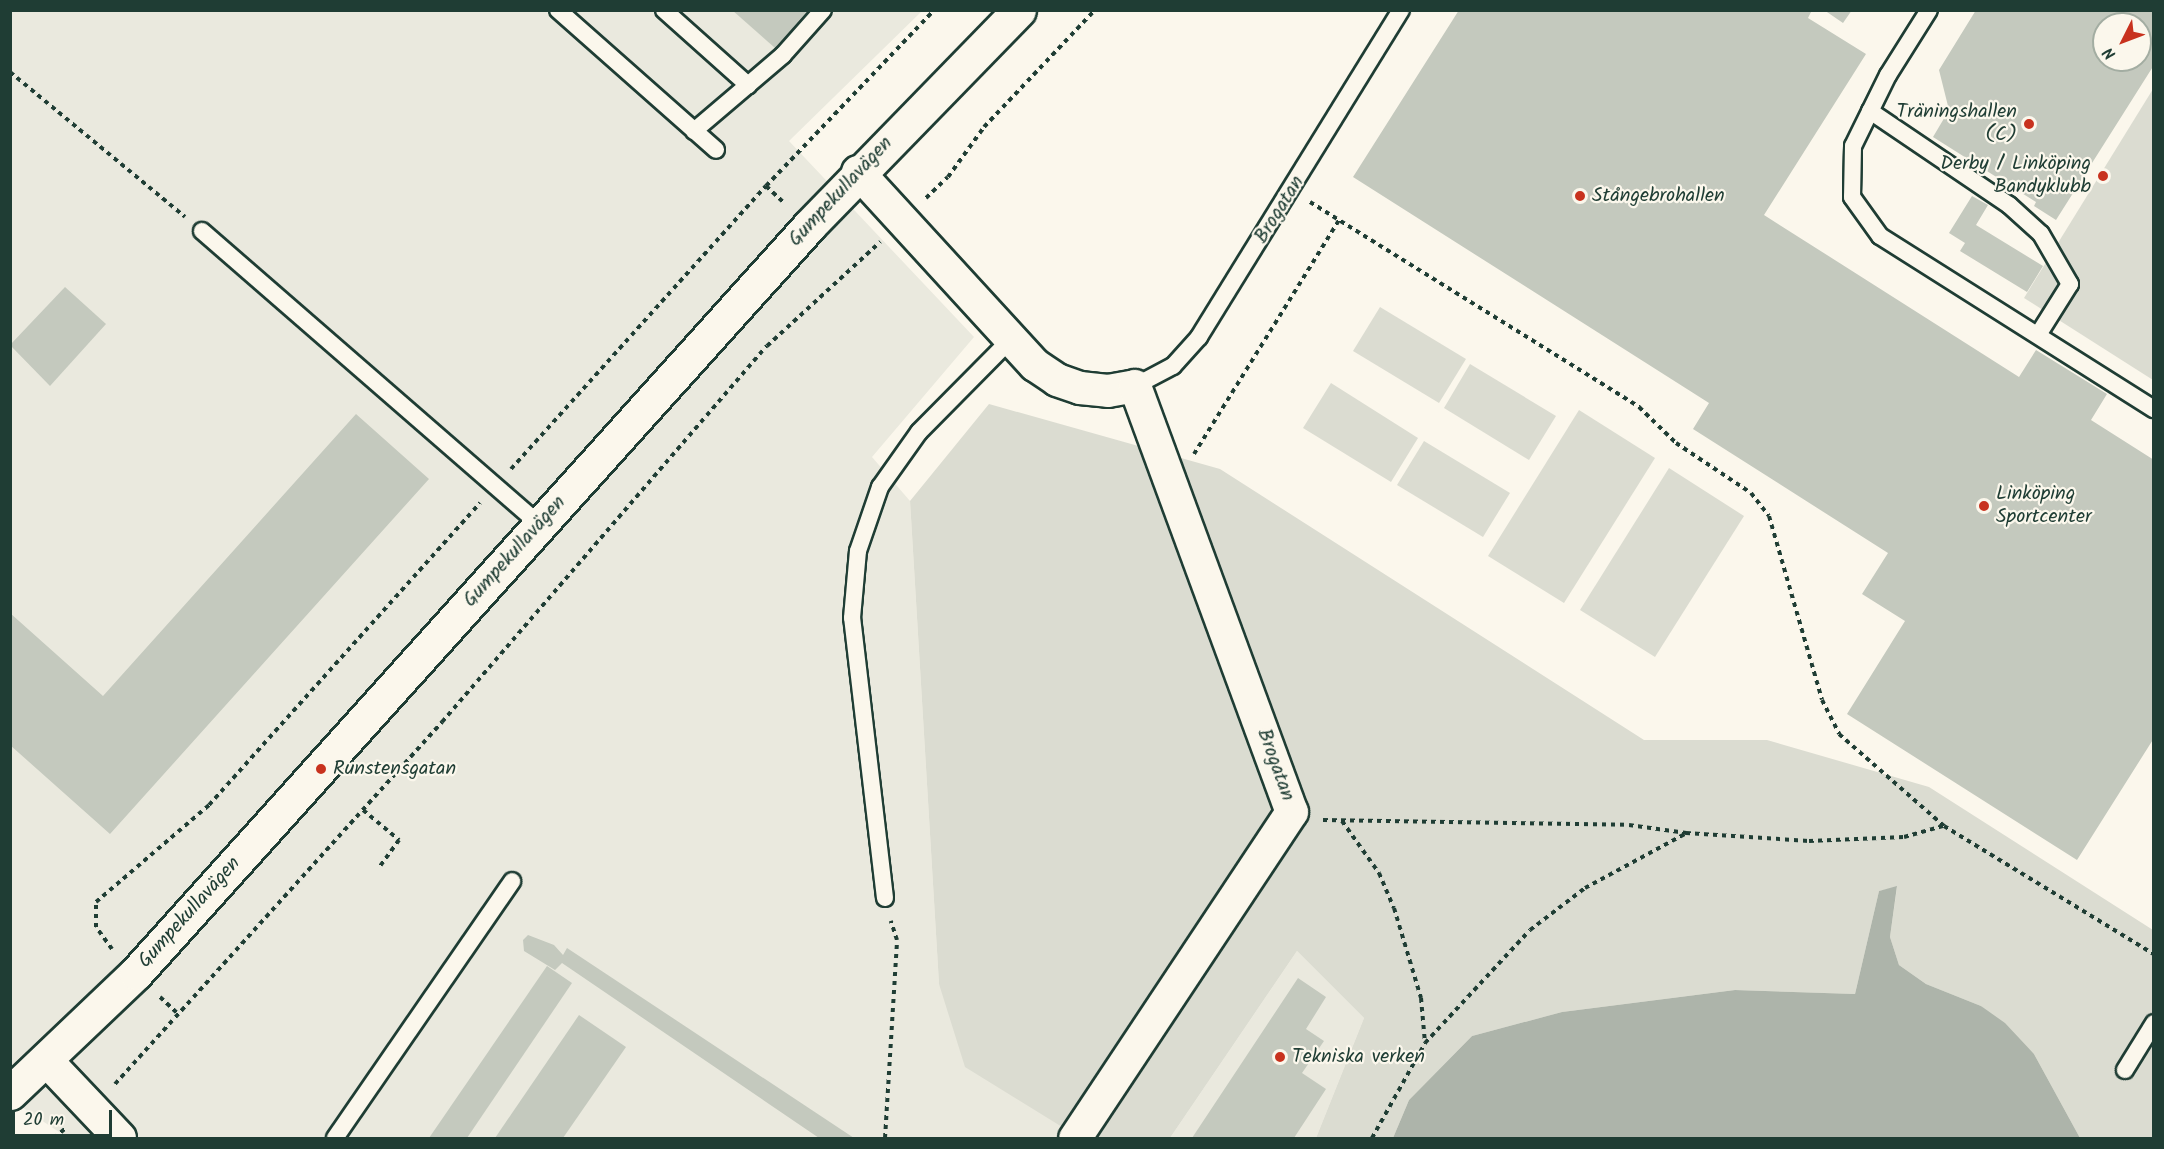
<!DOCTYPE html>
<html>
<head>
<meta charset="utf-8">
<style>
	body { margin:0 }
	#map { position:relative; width:2164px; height:1149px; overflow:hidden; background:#fbf7ec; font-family:Kalam,sans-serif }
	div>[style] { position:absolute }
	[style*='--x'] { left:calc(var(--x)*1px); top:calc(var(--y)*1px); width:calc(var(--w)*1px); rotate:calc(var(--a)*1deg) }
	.built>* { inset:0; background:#eae9de }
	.green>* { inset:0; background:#dbdcd1 }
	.water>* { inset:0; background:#adb4aa }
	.building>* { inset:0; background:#c4c9be }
	.path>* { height:4px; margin-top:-2px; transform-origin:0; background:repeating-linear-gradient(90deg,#1f3d34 0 4.5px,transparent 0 9px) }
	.roads { filter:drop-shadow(2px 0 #1f3d34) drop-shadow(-2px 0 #1f3d34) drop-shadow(0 2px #1f3d34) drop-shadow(0 -2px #1f3d34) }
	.service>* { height:16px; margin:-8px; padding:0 8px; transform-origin:8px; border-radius:8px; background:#fbf7ec }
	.minor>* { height:32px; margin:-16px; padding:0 16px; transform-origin:16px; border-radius:16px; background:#fbf7ec }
	.tertiary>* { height:33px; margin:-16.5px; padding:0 16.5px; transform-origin:16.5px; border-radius:16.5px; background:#fbf7ec }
	.dots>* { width:16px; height:16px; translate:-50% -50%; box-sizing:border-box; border:3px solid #fbf7ec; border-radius:50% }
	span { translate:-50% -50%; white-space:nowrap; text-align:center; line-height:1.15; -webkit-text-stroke:4.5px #fbf7ec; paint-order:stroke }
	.poi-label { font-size:20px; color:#1f3d34 }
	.right { translate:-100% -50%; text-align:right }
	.left { translate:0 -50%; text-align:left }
	.street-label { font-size:20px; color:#1f3d34 }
	.frame { position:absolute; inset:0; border:12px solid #1f3d34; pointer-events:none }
	.north { position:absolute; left:2092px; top:12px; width:60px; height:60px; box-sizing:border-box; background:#fbf7ec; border:2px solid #a3ada2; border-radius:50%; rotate:228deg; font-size:16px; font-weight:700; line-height:24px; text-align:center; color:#1f3d34 }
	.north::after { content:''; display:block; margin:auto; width:21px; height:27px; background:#c8321e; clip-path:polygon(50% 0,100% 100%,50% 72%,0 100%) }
	.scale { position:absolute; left:12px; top:1110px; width:100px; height:27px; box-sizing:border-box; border:3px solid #1f3d34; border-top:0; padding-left:8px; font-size:18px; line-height:21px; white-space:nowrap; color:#1f3d34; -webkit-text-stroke:4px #fbf7ec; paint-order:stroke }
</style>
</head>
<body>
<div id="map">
	<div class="built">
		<i style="clip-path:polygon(10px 11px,922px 11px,789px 141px,974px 337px,872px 457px,910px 501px,939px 984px,1080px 1138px,68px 1138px,11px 1100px)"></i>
		<i style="clip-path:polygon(1297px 951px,1364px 1018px,1316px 1138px,1170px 1138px)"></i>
	</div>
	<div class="green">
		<i style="clip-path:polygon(2153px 89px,2153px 380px,2024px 298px)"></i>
		<i style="clip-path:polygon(1380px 307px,1466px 359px,1439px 403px,1353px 351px)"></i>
		<i style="clip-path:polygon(1470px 364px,1556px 416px,1529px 460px,1444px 408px)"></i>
		<i style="clip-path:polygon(1331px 383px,1418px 438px,1391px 482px,1303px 428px)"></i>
		<i style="clip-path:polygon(989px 404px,1220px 469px,1644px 740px,1767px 740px,1929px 787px,2153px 930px,2153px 1138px,2080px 1138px,2034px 1054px,1981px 1006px,1926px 984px,1899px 965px,1890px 937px,1897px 887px,1879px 891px,1855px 994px,1735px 990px,1562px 1012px,1472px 1036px,1409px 1100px,1393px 1138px,1316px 1138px,1364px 1018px,1297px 951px,1170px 1138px,1080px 1138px,965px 1067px,939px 984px,910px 501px)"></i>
		<i style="clip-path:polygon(1579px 410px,1655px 458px,1564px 603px,1488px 556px)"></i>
		<i style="clip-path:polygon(1424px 441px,1510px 493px,1483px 537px,1397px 485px)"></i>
		<i style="clip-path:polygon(1669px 468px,1744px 516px,1655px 657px,1580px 610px)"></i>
	</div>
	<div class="water">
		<i style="clip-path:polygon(1897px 886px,1890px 937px,1899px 965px,1926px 984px,1981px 1006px,2005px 1023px,2034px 1054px,2080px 1138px,1393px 1138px,1409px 1100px,1472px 1036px,1562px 1012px,1735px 990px,1855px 994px,1879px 891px)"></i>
	</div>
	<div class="building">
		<i style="clip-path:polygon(732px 10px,808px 10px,775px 48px)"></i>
		<i style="clip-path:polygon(1459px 10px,1812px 10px,1808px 18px,1866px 54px,1764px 215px,2019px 377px,2036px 350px,2107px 394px,2091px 420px,2154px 460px,2154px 738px,2077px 860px,1847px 714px,1905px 621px,1862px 594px,1888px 553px,1693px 429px,1709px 403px,1353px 177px)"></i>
		<i style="clip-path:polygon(1824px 10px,1852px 10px,1843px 23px)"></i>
		<i style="clip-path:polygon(evenodd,1976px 10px,2154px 10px,2154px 65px,2056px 220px,2034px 206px,2036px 202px,1933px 137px,1949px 110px,1939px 70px,1976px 10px,2104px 24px,2140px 24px,2140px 60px,2104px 60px,2104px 24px)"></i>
		<i style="clip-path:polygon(1972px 196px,1988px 205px,1976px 225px,2043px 266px,2027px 292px,1960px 251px,1965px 243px,1949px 233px)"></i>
		<i style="clip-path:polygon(65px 287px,106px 324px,50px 386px,10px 345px)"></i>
		<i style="clip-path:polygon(356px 414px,429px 479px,110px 834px,10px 745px,10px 613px,103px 696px)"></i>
		<i style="clip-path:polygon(528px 935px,554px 945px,563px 955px,567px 948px,854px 1138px,819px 1138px,562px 963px,555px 970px,524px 951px,523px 940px)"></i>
		<i style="clip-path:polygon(547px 966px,572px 983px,467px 1138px,429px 1138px)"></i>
		<i style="clip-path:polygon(1298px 978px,1326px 997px,1306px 1029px,1324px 1041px,1302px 1073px,1326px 1089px,1294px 1138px,1192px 1138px)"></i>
		<i style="clip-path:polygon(579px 1015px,626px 1047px,563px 1138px,495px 1138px)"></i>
	</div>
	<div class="path">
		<i style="--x:10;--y:72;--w:227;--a:39.6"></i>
		<i style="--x:766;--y:186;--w:26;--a:43"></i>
		<i style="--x:926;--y:198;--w:30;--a:-44"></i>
		<i style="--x:948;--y:177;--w:62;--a:-54.2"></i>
		<i style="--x:984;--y:127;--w:161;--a:-46.5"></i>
		<i style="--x:1310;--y:202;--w:388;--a:31.9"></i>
		<i style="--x:1639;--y:407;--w:52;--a:44.2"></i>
		<i style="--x:1676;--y:443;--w:90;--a:33.7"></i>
		<i style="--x:1751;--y:493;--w:29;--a:52"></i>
		<i style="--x:1769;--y:516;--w:191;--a:73.9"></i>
		<i style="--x:1822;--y:700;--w:38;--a:63"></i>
		<i style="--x:1839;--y:734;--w:140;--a:41.2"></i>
		<i style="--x:1944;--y:826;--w:246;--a:31.4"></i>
		<i style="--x:1194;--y:454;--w:275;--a:-58.2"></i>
		<i style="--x:511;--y:469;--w:381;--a:-48"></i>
		<i style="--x:766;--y:186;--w:243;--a:-46.3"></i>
		<i style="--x:363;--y:810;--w:47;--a:39.8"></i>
		<i style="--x:399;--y:840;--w:32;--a:126"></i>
		<i style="--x:1323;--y:820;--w:306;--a:0.9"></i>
		<i style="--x:1629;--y:825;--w:58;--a:8"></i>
		<i style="--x:1686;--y:833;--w:123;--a:3.7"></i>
		<i style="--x:1809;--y:841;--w:95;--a:-2.4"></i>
		<i style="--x:1904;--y:837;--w:41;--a:-15.8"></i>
		<i style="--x:1342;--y:821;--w:64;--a:54.6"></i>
		<i style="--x:1379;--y:873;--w:38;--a:67"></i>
		<i style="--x:1394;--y:908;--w:94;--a:73.3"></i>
		<i style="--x:1421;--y:998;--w:45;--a:84.9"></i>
		<i style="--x:112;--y:949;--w:27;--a:-126"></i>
		<i style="--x:96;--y:927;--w:25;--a:-90"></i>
		<i style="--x:96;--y:902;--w:149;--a:-40.6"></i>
		<i style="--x:209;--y:805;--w:406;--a:-48.1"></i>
		<i style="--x:160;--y:997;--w:26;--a:43"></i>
		<i style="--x:115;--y:1084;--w:488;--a:-47.9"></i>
		<i style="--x:442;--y:722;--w:497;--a:-49.2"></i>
		<i style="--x:767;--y:346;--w:154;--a:-42.6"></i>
		<i style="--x:54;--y:1138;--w:17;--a:-40"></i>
		<i style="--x:885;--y:1138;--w:198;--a:-86.5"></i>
		<i style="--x:897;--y:940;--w:20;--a:-108"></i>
		<i style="--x:1372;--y:1138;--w:109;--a:-60.8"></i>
		<i style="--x:1425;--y:1043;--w:154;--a:-47.1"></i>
		<i style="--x:1530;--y:930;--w:69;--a:-37.4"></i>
		<i style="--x:1585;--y:888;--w:114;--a:-28.4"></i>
	</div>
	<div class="roads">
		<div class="service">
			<i style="--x:558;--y:10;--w:211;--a:41.5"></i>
			<i style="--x:664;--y:10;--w:113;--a:41.8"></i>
			<i style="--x:748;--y:85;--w:71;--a:139.6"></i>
			<i style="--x:1929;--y:10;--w:77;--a:122.2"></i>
			<i style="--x:1888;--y:75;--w:79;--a:116.2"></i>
			<i style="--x:1853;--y:146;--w:51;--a:91.1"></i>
			<i style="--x:1852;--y:197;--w:48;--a:54.3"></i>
			<i style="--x:1880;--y:236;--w:324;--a:32.3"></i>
			<i style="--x:748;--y:85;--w:46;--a:-40.6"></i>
			<i style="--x:783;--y:55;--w:60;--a:-48.4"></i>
			<i style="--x:1870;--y:111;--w:168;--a:34.1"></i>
			<i style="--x:2009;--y:205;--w:43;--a:42.2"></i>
			<i style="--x:2041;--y:234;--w:58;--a:59.9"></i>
			<i style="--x:2070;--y:284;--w:60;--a:122.1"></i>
			<i style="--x:202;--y:231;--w:448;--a:41"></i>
			<i style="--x:1135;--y:386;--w:43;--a:-27.8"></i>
			<i style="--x:1173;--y:366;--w:39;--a:-48"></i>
			<i style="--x:1199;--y:337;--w:384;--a:-58.3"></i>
			<i style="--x:885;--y:898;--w:282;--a:-96.7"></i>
			<i style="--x:852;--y:618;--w:67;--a:-84.9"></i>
			<i style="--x:858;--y:551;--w:68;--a:-71"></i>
			<i style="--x:880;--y:487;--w:67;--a:-54.7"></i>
			<i style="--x:919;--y:432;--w:131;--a:-45.3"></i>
			<i style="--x:2125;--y:1070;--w:55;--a:-58.3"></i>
			<i style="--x:335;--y:1138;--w:312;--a:-55.4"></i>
		</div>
		<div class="minor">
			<i style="--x:858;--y:172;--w:262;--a:47.5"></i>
			<i style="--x:1035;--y:365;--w:27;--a:34"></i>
			<i style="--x:1057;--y:380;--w:24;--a:19"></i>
			<i style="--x:1080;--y:388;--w:28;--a:6"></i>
			<i style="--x:1108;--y:391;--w:27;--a:-10"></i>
			<i style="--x:1135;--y:386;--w:454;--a:69.8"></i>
			<i style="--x:1292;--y:812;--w:392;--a:123.6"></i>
			<i style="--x:47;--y:1061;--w:106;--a:46.5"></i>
		</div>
		<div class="tertiary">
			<i style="--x:10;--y:1093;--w:174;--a:-43.6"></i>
			<i style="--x:136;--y:973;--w:1005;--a:-47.98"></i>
			<i style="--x:809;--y:226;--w:301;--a:-45.8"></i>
		</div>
	</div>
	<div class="dots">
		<i style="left:2029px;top:124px;background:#c8321e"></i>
		<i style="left:2103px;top:176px;background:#c8321e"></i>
		<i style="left:1580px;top:196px;background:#c8321e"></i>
		<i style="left:1984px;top:506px;background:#c8321e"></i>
		<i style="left:321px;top:769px;background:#c8321e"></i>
		<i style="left:1280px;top:1057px;background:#c8321e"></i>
	</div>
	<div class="poi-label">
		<span class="right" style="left:2017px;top:124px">Träningshallen<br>(C)</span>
		<span class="right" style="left:2091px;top:176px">Derby / Linköping<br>Bandyklubb</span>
		<span class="left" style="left:1592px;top:196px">Stångebrohallen</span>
		<span class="left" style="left:1996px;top:506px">Linköping<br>Sportcenter</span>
		<span class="left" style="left:333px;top:769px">Runstensgatan</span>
		<span class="left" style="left:1292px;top:1057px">Tekniska verken</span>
	</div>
	<div class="street-label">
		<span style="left:841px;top:192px;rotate:-47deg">Gumpekullavägen</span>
		<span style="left:1280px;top:210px;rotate:-58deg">Brogatan</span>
		<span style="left:515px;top:552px;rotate:-48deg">Gumpekullavägen</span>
		<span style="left:1275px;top:765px;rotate:70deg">Brogatan</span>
		<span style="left:190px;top:913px;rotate:-48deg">Gumpekullavägen</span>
	</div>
	<div class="frame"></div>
	<div class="north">N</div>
	<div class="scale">20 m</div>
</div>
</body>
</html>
